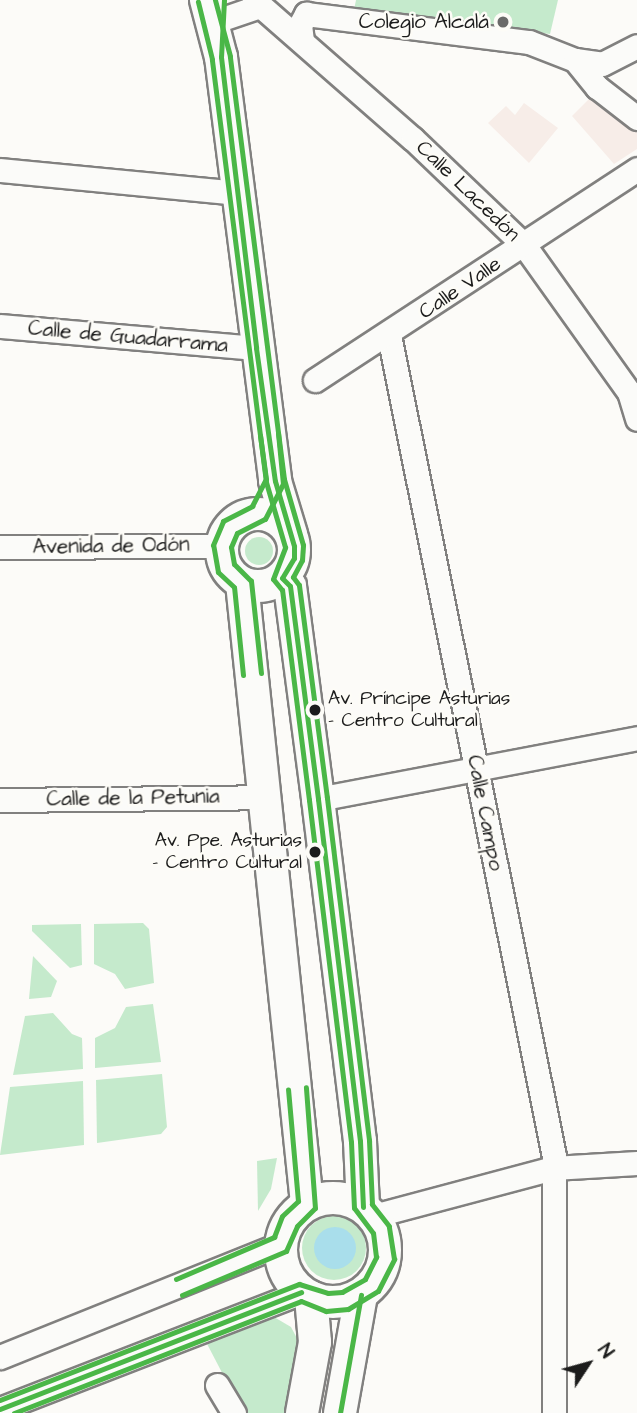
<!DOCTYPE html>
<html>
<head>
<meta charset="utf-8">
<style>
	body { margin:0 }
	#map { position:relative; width:637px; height:1413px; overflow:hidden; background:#fcfbf8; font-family:"Architects Daughter",sans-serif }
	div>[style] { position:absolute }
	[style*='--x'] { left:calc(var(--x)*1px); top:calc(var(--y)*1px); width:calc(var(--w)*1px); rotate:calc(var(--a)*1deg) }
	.built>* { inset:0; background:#f7ede8 }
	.green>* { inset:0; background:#c5eacc }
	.round { border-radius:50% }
	.water>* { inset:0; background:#a9deeb }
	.roads { filter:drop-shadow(2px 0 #81807f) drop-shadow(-2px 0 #81807f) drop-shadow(0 2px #81807f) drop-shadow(0 -2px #81807f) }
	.street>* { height:23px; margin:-11.5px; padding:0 11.5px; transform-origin:11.5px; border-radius:11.5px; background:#fbfbf9 }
	.secondary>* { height:32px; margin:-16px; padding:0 16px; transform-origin:16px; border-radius:16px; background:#fbfbf9 }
	.secondary>.ring { margin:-16px; padding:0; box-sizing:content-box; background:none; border:32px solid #fbfbf9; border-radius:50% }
	.bus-1>* { height:5px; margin:-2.5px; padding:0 2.5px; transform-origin:2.5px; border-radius:2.5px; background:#4ab747 }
	.bus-2>* { height:5px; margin:-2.5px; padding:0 2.5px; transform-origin:2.5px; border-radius:2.5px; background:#4ab747 }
	.bus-3>* { height:5px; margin:-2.5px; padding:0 2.5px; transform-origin:2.5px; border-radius:2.5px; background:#4ab747 }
	.dots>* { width:19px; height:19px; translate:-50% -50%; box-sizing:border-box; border:4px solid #fdfcf7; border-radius:50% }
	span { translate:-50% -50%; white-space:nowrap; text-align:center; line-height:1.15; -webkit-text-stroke:5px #fdfcf7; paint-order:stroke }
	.bus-label { font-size:19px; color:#1c1c1c }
	.left { translate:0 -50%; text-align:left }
	.right { translate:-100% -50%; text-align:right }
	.poi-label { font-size:21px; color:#1c1c1c }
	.street-label { font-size:21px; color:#1c1c1c }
	.north { position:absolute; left:553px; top:1329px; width:70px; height:70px; -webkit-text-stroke:5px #fdfcf7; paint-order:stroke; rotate:54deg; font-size:19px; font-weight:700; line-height:28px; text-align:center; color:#1c1c1c }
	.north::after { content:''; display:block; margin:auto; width:24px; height:32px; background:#1c1c1c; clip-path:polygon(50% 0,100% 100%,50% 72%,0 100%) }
</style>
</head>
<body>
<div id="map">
	<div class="built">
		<i style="clip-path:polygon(593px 95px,637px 129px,637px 149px,614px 164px,572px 116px)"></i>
		<i style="clip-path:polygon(524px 103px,558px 128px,529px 163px,488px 123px,506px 106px,515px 115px)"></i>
	</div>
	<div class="green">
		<i style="clip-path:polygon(356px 0,558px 0,550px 34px,354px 10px)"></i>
		<i class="round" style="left:245px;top:537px;width:28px;height:28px"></i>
		<i style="clip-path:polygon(143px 923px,149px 929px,154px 983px,125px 989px,115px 974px,94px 964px,94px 924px)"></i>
		<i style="clip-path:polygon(81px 924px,82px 965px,70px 968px,32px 931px,32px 925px)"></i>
		<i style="clip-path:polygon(33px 956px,57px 981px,51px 997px,29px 999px)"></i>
		<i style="clip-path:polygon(153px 1004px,161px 1062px,95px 1068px,95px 1038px,115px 1028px,126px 1007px)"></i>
		<i style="clip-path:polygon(53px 1013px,72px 1034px,82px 1038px,83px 1069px,13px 1075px,25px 1016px)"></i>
		<i style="clip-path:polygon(162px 1074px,167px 1127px,161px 1134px,97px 1143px,96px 1080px)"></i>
		<i style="clip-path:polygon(83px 1081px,84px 1145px,0 1155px,10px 1087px)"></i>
		<i style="clip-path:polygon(277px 1158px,271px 1189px,258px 1211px,257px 1161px)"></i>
		<i class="round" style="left:302px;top:1216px;width:64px;height:64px"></i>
		<i style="clip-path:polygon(274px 1317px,291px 1327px,300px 1344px,289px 1413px,243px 1413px,205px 1340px)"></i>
	</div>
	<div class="water">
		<i class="round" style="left:314px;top:1227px;width:42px;height:42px"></i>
	</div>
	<div class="roads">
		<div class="street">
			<i style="--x:254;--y:0;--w:211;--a:41.2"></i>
			<i style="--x:413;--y:139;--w:153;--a:43.7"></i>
			<i style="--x:524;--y:245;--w:181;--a:54.5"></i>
			<i style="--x:629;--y:392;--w:28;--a:73"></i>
			<i style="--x:222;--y:19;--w:39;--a:-19"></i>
			<i style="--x:302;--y:41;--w:16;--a:-97"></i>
			<i style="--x:300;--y:25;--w:13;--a:-61"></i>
			<i style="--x:306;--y:14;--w:225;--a:7.2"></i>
			<i style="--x:529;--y:42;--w:49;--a:21.4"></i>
			<i style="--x:575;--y:60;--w:35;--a:51"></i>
			<i style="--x:597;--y:87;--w:51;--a:37.8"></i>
			<i style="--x:575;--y:60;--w:27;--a:8"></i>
			<i style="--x:602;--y:64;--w:39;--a:-27"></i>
			<i style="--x:0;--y:170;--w:241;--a:5.5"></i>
			<i style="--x:0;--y:326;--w:257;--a:4.9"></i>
			<i style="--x:389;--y:335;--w:837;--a:78.64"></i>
			<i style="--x:554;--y:1156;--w:257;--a:90"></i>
			<i style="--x:315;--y:380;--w:385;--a:-33.2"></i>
			<i style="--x:0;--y:547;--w:222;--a:-0.3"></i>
			<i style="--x:318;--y:799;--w:325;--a:-10.8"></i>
			<i style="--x:0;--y:800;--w:265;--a:-0.6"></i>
			<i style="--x:373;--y:1216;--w:186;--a:-14.9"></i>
			<i style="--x:553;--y:1168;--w:84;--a:-3.4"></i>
			<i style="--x:0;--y:1357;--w:303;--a:-21.9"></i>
			<i style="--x:217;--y:1385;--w:33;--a:59"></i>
			<i style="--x:0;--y:1409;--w:323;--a:-21.2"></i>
		</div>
		<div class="secondary">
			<i style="--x:206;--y:0;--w:59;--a:75.3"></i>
			<i style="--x:221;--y:57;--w:427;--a:82.7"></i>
			<i style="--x:275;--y:481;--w:55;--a:73.2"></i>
			<i class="ring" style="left:222px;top:514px;width:40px;height:40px"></i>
			<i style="--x:282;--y:578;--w:11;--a:45"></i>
			<i style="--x:290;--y:586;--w:215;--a:82.5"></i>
			<i style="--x:318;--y:799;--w:345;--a:83"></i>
			<i style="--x:360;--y:1141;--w:66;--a:87.4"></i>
			<i style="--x:242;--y:583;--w:624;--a:84.02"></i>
			<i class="ring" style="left:281px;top:1198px;width:72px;height:72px"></i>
			<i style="--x:302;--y:1413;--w:72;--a:-79.6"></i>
			<i style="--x:315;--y:1342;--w:45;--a:-95.1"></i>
			<i style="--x:340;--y:1413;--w:120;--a:-79.9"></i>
		</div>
	</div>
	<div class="bus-1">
		<i style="--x:224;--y:0;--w:57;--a:93"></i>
		<i style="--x:221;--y:57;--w:293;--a:83.1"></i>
		<i style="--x:256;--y:348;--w:134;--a:81.9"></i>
		<i style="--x:275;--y:481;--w:68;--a:73.7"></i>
		<i style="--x:294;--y:546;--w:12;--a:90"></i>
		<i style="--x:294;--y:558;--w:23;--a:121"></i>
		<i style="--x:282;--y:578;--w:11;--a:45"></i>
		<i style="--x:290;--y:586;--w:215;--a:82.5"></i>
		<i style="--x:318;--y:799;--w:345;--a:83"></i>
		<i style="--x:360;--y:1141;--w:66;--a:87.4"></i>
		<i style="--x:0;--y:1409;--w:323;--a:-21.2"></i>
		<i style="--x:340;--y:1413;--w:120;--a:-79.9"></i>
	</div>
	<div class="bus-2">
		<i style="--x:261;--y:673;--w:93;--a:-96.2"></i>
		<i style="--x:251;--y:581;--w:24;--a:-135"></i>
		<i style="--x:234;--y:564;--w:17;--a:-100"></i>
		<i style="--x:231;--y:547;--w:15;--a:-67"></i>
		<i style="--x:237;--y:533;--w:31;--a:-27"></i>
		<i style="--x:265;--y:519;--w:39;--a:-63"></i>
		<i style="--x:283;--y:484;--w:51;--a:-95.6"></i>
		<i style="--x:182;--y:1295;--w:113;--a:-22.9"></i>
		<i style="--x:286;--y:1251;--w:27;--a:-66"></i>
		<i style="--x:297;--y:1226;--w:25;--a:-45"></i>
		<i style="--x:315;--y:1208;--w:121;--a:-94.3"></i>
		<i style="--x:14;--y:1413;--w:308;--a:-21.3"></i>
		<i style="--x:301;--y:1301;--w:27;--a:22"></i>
		<i style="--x:326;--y:1311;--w:22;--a:-5"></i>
		<i style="--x:348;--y:1309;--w:35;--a:-31"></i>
		<i style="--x:378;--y:1291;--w:36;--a:-63"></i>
		<i style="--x:394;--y:1259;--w:33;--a:-99"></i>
		<i style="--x:389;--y:1226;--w:28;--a:-128"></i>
		<i style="--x:372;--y:1204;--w:64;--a:-92.7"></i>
		<i style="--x:369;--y:1140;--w:345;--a:-97"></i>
		<i style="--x:327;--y:798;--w:215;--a:-97.5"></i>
		<i style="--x:299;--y:585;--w:10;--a:-127"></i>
		<i style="--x:293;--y:577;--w:19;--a:-62"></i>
		<i style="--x:302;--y:560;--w:15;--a:-86"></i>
		<i style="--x:303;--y:545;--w:69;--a:-106.1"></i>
		<i style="--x:284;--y:479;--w:426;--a:-97.3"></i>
		<i style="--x:230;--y:56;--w:58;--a:-105"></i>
	</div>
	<div class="bus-3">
		<i style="--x:243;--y:675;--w:88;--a:-95.8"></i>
		<i style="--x:234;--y:587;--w:22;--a:-137"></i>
		<i style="--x:218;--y:572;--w:27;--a:-100"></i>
		<i style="--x:213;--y:545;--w:26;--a:-67"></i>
		<i style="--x:223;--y:521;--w:33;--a:-27"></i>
		<i style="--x:252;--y:506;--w:30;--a:-63"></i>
		<i style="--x:266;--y:479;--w:44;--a:-97.8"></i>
		<i style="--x:176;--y:1279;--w:107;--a:-23.2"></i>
		<i style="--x:274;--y:1237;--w:22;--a:-69"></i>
		<i style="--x:282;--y:1216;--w:22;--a:-43"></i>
		<i style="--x:298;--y:1201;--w:112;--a:-95.1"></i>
		<i style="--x:0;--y:1400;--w:321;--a:-21.2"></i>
		<i style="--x:299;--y:1284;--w:30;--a:17"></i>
		<i style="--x:328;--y:1293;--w:14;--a:-4"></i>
		<i style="--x:342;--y:1292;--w:26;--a:-29"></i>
		<i style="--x:365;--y:1279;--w:25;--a:-63"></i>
		<i style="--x:376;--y:1257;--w:24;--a:-97"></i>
		<i style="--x:373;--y:1233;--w:31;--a:-127"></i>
		<i style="--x:354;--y:1208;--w:66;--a:-92.6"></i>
		<i style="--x:351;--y:1142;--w:345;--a:-97"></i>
		<i style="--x:309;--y:800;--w:212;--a:-97.3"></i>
		<i style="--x:282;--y:590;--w:14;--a:-129"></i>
		<i style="--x:273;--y:579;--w:34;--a:-69"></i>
		<i style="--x:285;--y:547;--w:68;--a:-106.3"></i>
		<i style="--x:266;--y:482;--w:426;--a:-97.3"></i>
		<i style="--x:212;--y:59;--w:59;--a:-103.8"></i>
	</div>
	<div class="dots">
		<i style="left:503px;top:22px;background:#6a6a69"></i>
		<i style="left:315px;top:710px;background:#1c1c1c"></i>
		<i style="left:315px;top:852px;background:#1c1c1c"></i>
	</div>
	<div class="bus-label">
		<span class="left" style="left:328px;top:710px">Av. Príncipe Asturias<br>- Centro Cultural</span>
		<span class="right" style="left:302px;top:852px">Av. Ppe. Asturias<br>- Centro Cultural</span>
	</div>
	<div class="poi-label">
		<span class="right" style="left:489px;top:22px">Colegio Alcalá</span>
	</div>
	<div class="street-label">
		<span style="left:468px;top:191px;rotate:44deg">Calle Lacedón</span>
		<span style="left:460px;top:288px;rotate:-34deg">Calle Valle</span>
		<span style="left:128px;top:337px;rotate:5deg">Calle de Guadarrama</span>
		<span style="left:111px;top:546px;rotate:-1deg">Avenida de Odón</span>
		<span style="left:133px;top:798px;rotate:-1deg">Calle de la Petunia</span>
		<span style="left:485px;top:813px;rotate:79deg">Calle Campo</span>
	</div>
	<div class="north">N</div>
</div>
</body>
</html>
